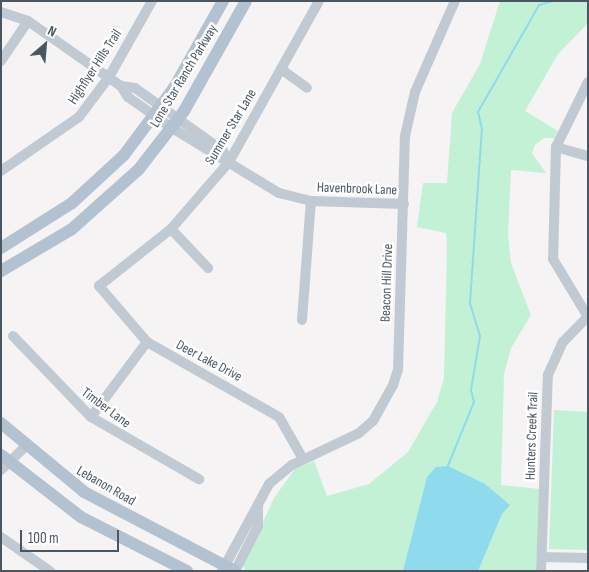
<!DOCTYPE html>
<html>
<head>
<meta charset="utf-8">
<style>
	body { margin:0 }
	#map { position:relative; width:589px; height:572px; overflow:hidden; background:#f5f3f3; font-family:"Sofia Sans Condensed",sans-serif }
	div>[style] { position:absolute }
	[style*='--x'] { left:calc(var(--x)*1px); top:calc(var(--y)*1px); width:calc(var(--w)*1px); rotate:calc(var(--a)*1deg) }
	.green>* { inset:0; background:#c3f1d5 }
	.water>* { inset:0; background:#90daee }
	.stream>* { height:2px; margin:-1px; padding:0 1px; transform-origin:1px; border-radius:1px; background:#90daee }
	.minor>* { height:10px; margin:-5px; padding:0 5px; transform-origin:5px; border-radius:5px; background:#c1cad2 }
	.major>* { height:12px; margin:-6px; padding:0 6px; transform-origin:6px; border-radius:6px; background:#b3c2d1 }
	span { translate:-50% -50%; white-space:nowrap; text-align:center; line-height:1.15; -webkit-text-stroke:5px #fff; paint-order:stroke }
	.street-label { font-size:14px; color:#4a5661 }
	.frame { position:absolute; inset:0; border:2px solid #4a5661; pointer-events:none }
	.north { position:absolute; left:20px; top:20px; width:50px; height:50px; -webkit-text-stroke:4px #fff; paint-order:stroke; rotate:27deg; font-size:14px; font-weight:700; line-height:20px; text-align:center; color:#4a5661 }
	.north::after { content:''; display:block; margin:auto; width:18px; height:22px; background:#4a5661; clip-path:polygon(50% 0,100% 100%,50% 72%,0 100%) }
	.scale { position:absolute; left:20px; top:530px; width:99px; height:22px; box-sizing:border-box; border:2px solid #4a5661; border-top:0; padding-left:6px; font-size:15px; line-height:18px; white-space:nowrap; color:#4a5661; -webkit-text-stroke:4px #fff; paint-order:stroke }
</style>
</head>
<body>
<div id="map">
	<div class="green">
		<i style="clip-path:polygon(500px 1px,588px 1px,588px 23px,558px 54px,525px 111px,558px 131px,555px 138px,544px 138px,535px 145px,532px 153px,546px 173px,511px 170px,508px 234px,511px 263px,531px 315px,511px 348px,504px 374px,501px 485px,539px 489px,536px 571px,245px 571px,243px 565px,274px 498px,295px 469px,314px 461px,327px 496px,369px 484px,408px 452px,437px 402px,444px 378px,447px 246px,446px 233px,417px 227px,423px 183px,447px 183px,452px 113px,480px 64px)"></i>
		<i style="clip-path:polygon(554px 410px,588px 412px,588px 550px,549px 549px)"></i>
	</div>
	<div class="water">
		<i style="clip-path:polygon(448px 466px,485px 484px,510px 505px,502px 514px,478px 571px,403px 571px,427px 477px,436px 467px)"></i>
	</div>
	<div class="stream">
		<i style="--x:447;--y:468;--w:71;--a:-67.8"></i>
		<i style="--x:474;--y:402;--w:12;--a:-104"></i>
		<i style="--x:471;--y:390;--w:55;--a:-80.5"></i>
		<i style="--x:480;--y:336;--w:34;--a:-107"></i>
		<i style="--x:470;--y:303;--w:174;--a:-86.1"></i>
		<i style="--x:482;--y:129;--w:17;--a:-103"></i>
		<i style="--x:478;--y:112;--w:123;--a:-60.3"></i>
		<i style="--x:539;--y:5;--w:15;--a:-16"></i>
	</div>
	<div class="minor">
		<i style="--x:1;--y:12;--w:28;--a:18"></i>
		<i style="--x:28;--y:21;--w:113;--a:35"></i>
		<i style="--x:121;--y:86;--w:13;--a:58"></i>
		<i style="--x:128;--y:97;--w:54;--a:35.2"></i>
		<i style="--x:172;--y:128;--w:125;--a:31.3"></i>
		<i style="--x:279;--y:193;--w:33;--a:14"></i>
		<i style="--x:311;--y:201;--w:93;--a:1.8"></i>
		<i style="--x:1;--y:61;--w:48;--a:-56"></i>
		<i style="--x:281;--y:69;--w:32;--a:36"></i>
		<i style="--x:588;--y:82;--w:72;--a:116.2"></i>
		<i style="--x:556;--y:147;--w:112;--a:91.5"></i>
		<i style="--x:553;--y:259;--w:68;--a:58.9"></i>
		<i style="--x:121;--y:86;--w:14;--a:8"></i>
		<i style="--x:135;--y:88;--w:108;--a:35.6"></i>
		<i style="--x:223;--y:151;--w:13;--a:61"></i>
		<i style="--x:556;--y:147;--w:33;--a:16"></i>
		<i style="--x:1;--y:171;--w:95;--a:-34.7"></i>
		<i style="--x:79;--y:117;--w:50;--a:-53.1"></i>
		<i style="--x:109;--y:77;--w:87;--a:-60.5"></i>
		<i style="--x:171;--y:229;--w:54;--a:46.5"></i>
		<i style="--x:302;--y:320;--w:119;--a:-85.7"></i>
		<i style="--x:13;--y:336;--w:112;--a:46.1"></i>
		<i style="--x:91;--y:417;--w:125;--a:29.9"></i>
		<i style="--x:91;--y:417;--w:94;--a:-53.3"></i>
		<i style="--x:303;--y:459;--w:48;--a:-119.7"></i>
		<i style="--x:279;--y:417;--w:152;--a:-150.4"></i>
		<i style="--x:147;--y:342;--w:74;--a:-130.6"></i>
		<i style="--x:99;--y:286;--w:92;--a:-38.4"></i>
		<i style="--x:171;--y:229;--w:89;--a:-49.1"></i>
		<i style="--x:229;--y:162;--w:184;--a:-60.8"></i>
		<i style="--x:1;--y:470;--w:33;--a:-44"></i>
		<i style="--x:1;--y:537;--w:60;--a:34.8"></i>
		<i style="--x:542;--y:557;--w:46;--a:1.2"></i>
		<i style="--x:222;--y:571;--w:99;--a:-61.6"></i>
		<i style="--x:269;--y:484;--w:30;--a:-40"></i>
		<i style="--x:292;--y:465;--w:74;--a:-25.5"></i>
		<i style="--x:359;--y:433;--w:18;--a:-41"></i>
		<i style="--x:373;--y:421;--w:41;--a:-60.9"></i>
		<i style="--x:393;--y:385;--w:16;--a:-72"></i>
		<i style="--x:398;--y:370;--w:234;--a:-88.3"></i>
		<i style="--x:405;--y:136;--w:45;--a:-77.2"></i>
		<i style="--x:415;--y:92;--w:99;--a:-66.3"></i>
		<i style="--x:235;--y:571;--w:51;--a:-62.9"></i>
		<i style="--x:258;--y:526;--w:19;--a:-90"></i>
		<i style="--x:541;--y:571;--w:196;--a:-88"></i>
		<i style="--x:548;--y:375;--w:36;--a:-66"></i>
		<i style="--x:563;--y:342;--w:36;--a:-46"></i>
	</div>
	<div class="major">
		<i style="--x:1;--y:248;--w:84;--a:-32.4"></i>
		<i style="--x:72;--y:203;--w:71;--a:-42.7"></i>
		<i style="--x:124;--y:155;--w:84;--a:-53.3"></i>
		<i style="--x:174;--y:88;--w:100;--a:-60.6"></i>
		<i style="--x:1;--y:271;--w:82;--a:-30.6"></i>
		<i style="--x:72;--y:229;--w:90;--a:-41.8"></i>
		<i style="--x:139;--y:169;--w:73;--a:-52.2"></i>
		<i style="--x:184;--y:111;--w:126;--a:-60.6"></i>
		<i style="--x:1;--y:423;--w:108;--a:39.7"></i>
		<i style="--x:84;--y:492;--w:170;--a:27.6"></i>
		<i style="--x:1;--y:455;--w:101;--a:37.8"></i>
		<i style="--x:81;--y:517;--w:119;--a:27"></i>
	</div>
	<div class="street-label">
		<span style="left:95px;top:67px;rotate:-57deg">Highflyer Hills Trail</span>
		<span style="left:184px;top:76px;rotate:-59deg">Lone Star Ranch Parkway</span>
		<span style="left:231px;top:127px;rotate:-59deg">Summer Star Lane</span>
		<span style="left:357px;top:189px;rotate:2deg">Havenbrook Lane</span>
		<span style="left:387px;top:283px;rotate:-88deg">Beacon Hill Drive</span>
		<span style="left:209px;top:361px;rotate:28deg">Deer Lake Drive</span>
		<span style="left:106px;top:408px;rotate:37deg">Timber Lane</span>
		<span style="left:532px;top:436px;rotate:-88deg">Hunters Creek Trail</span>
		<span style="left:106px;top:486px;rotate:30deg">Lebanon Road</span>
	</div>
	<div class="frame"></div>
	<div class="north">N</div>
	<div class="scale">100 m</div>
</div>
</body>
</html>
